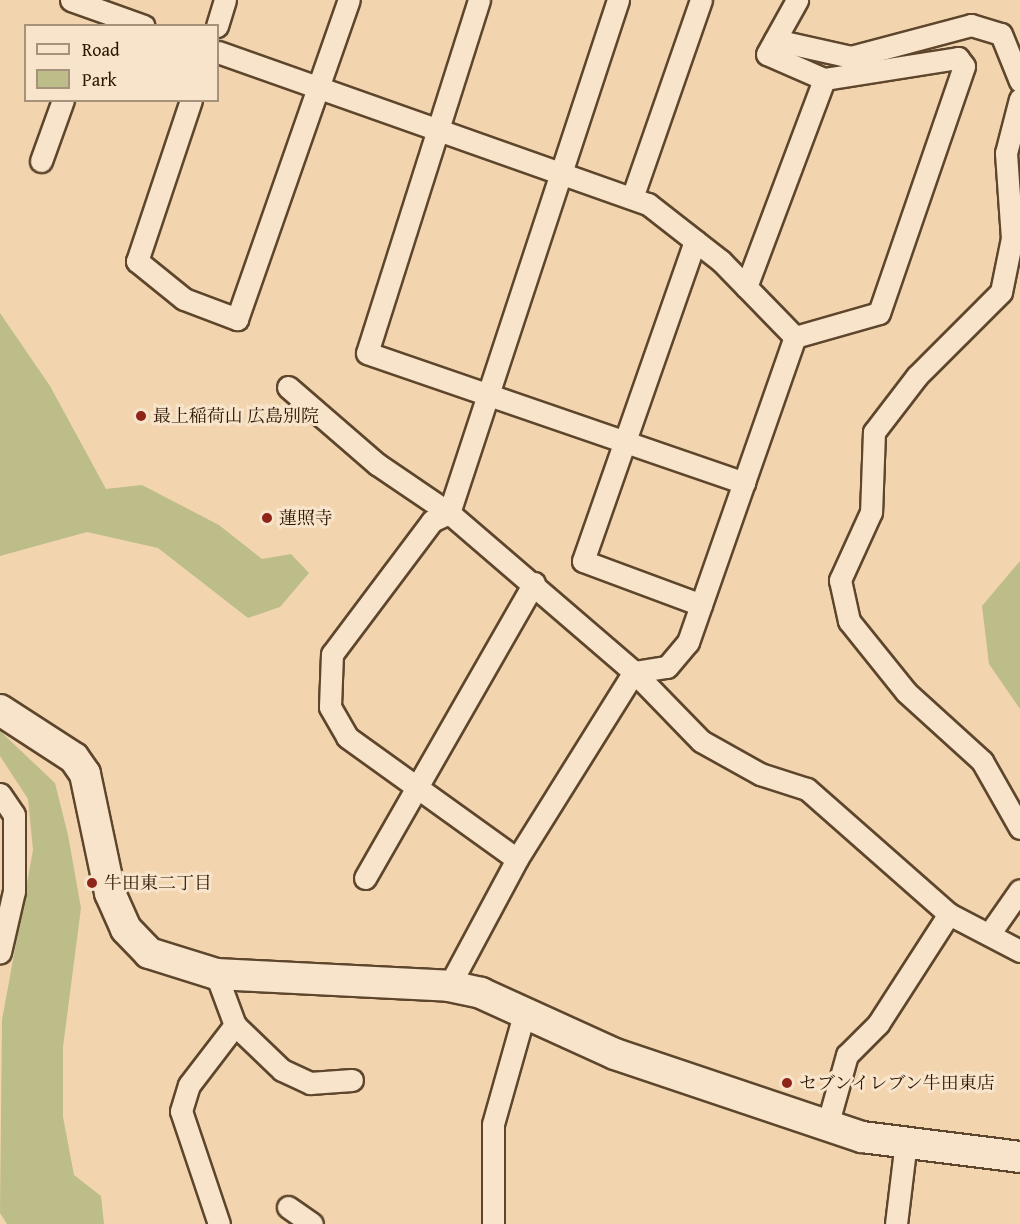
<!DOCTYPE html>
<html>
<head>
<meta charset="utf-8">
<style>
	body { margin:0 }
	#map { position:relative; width:1020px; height:1224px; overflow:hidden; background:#f2d5af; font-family:"Gentium Book Plus","Noto Serif JP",serif }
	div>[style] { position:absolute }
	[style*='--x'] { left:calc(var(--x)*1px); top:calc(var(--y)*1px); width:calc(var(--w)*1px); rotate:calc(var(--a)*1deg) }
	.green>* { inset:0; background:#bdbd89 }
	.roads { filter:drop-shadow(2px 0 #5e462c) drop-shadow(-2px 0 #5e462c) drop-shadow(0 2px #5e462c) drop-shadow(0 -2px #5e462c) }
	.street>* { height:21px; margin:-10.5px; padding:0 10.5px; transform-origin:10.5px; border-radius:10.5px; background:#f7e4cb }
	.secondary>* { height:30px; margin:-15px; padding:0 15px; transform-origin:15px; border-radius:15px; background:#f7e4cb }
	.dots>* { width:16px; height:16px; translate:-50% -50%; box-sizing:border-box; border:3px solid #f7e4cb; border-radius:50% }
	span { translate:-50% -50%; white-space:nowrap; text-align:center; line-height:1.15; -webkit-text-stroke:6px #f7e4cb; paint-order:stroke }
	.poi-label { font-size:18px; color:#2d1600 }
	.left { translate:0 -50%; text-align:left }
	.legend { position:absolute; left:24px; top:24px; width:195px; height:78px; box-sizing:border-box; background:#f7e4cb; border:2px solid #a6927a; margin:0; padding:8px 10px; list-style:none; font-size:18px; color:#2d1600 }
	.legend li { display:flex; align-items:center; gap:12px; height:30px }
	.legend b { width:30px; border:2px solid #a6927a }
</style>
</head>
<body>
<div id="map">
	<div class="green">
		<i style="clip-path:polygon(0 313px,50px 386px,106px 489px,142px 485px,219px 525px,262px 559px,291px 554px,309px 573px,280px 607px,248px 618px,158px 548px,87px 532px,0 556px)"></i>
		<i style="clip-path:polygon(1020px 561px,1020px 709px,989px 664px,982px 606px)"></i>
		<i style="clip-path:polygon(0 731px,55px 783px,68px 835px,81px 908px,63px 1047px,63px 1117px,74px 1175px,101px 1196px,104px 1224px,7px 1224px,0 1213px,2px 1020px,33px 850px,28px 799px,0 756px)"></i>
	</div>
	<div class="roads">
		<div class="street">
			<i style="--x:71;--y:0;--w:77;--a:19.6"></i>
			<i style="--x:479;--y:0;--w:370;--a:107.6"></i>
			<i style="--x:367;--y:353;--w:399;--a:19"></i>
			<i style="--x:217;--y:26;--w:27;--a:-73"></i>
			<i style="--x:775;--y:40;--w:78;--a:12.6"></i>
			<i style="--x:851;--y:57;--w:124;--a:-14.9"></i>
			<i style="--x:971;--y:25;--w:31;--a:17"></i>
			<i style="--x:1001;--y:34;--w:51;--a:68"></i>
			<i style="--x:218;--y:52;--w:456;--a:19.5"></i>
			<i style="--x:648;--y:204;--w:93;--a:38"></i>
			<i style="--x:721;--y:261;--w:106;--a:45.8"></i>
			<i style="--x:795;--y:337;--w:87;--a:-15.9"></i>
			<i style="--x:879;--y:313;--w:261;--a:-71"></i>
			<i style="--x:964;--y:66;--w:10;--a:-127"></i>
			<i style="--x:958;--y:58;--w:136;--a:171.1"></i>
			<i style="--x:824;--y:79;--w:62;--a:-156.3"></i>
			<i style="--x:767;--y:54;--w:62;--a:-60.9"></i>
			<i style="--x:1020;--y:99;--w:56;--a:104.5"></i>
			<i style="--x:1006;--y:153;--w:85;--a:86"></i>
			<i style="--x:1012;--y:238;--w:55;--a:101.5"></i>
			<i style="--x:1001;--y:292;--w:119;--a:135"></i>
			<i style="--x:917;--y:376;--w:71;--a:127.5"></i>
			<i style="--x:874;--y:432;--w:80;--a:92.1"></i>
			<i style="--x:871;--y:512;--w:75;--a:114.5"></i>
			<i style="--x:840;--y:580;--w:42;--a:77.6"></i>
			<i style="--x:849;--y:621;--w:91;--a:51.2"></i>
			<i style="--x:906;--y:692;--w:103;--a:42.2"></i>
			<i style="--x:982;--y:761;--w:77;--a:60.4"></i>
			<i style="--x:191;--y:100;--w:170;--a:108.5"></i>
			<i style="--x:137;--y:261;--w:60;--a:39"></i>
			<i style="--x:184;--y:299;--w:57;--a:20.7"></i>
			<i style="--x:237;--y:319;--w:338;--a:-70.7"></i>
			<i style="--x:41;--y:161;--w:65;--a:-70.2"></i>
			<i style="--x:632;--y:198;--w:210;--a:-70.8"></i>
			<i style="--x:695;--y:241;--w:339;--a:109.3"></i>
			<i style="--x:583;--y:561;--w:126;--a:20.4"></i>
			<i style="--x:746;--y:287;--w:222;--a:-69.4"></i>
			<i style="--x:288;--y:387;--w:118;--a:40.9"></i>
			<i style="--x:377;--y:464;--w:87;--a:34.2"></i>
			<i style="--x:449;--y:513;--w:19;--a:155"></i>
			<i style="--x:432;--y:521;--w:166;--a:126.9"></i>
			<i style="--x:332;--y:654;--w:53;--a:92.2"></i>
			<i style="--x:330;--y:707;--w:34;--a:60"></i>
			<i style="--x:347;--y:737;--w:209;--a:35.7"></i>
			<i style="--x:634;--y:672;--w:96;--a:45.8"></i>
			<i style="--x:701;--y:741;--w:68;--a:29.2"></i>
			<i style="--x:760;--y:774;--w:49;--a:17.7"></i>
			<i style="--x:807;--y:789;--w:189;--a:41.4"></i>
			<i style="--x:634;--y:672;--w:33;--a:-9"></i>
			<i style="--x:667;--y:667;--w:33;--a:-50"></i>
			<i style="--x:688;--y:642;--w:323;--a:-70.7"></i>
			<i style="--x:0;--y:794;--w:25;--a:56"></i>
			<i style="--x:14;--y:815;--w:76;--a:90"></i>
			<i style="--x:14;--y:891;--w:63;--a:102.9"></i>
			<i style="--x:365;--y:878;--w:340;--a:-60.2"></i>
			<i style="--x:990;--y:933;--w:52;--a:-55.1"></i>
			<i style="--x:216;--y:974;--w:54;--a:69.6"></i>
			<i style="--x:235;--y:1025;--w:65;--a:43.8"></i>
			<i style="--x:282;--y:1070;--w:31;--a:25"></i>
			<i style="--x:310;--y:1083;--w:42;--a:-4.1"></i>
			<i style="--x:449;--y:986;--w:144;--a:-61.8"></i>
			<i style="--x:517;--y:859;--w:221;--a:-58"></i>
			<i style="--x:634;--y:672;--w:244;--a:-139.3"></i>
			<i style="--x:449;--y:513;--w:540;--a:-71.77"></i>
			<i style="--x:827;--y:1126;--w:74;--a:-74.3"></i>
			<i style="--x:847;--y:1055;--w:44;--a:-45"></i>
			<i style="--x:878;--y:1024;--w:131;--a:-57.2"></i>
			<i style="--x:949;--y:914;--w:80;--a:27.5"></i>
			<i style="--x:288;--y:1207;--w:29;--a:35"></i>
			<i style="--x:219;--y:1224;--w:119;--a:-108.6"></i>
			<i style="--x:181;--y:1111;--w:27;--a:-73"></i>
			<i style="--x:189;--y:1085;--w:76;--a:-52.5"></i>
			<i style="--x:493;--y:1224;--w:100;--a:-90"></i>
			<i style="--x:493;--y:1124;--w:117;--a:-74.2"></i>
			<i style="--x:896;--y:1224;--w:84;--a:-83.1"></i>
		</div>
		<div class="secondary">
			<i style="--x:0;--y:710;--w:88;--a:33"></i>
			<i style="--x:74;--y:758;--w:19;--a:55"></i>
			<i style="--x:85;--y:774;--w:122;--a:78.1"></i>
			<i style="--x:110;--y:893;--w:39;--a:66"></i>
			<i style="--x:126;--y:929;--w:33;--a:46"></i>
			<i style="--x:149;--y:953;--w:70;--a:17.4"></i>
			<i style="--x:216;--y:974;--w:233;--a:2.9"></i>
			<i style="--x:449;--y:986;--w:33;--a:12"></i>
			<i style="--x:481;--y:993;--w:147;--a:24.5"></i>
			<i style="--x:615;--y:1054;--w:261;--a:18.6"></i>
			<i style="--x:862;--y:1137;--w:159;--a:7.2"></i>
		</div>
	</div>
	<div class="dots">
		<i style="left:141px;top:416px;background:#8f2418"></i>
		<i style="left:267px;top:518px;background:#8f2418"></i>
		<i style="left:92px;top:883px;background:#8f2418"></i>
		<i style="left:787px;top:1083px;background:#8f2418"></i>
	</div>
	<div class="poi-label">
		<span class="left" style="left:153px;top:416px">最上稲荷山 広島別院</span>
		<span class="left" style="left:279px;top:518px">蓮照寺</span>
		<span class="left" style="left:104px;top:883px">牛田東二丁目</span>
		<span class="left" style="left:799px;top:1083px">セブンイレブン牛田東店</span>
	</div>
	<ul class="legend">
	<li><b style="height:8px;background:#f7e4cb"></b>Road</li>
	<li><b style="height:16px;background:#bdbd89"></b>Park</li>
	</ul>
</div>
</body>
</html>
